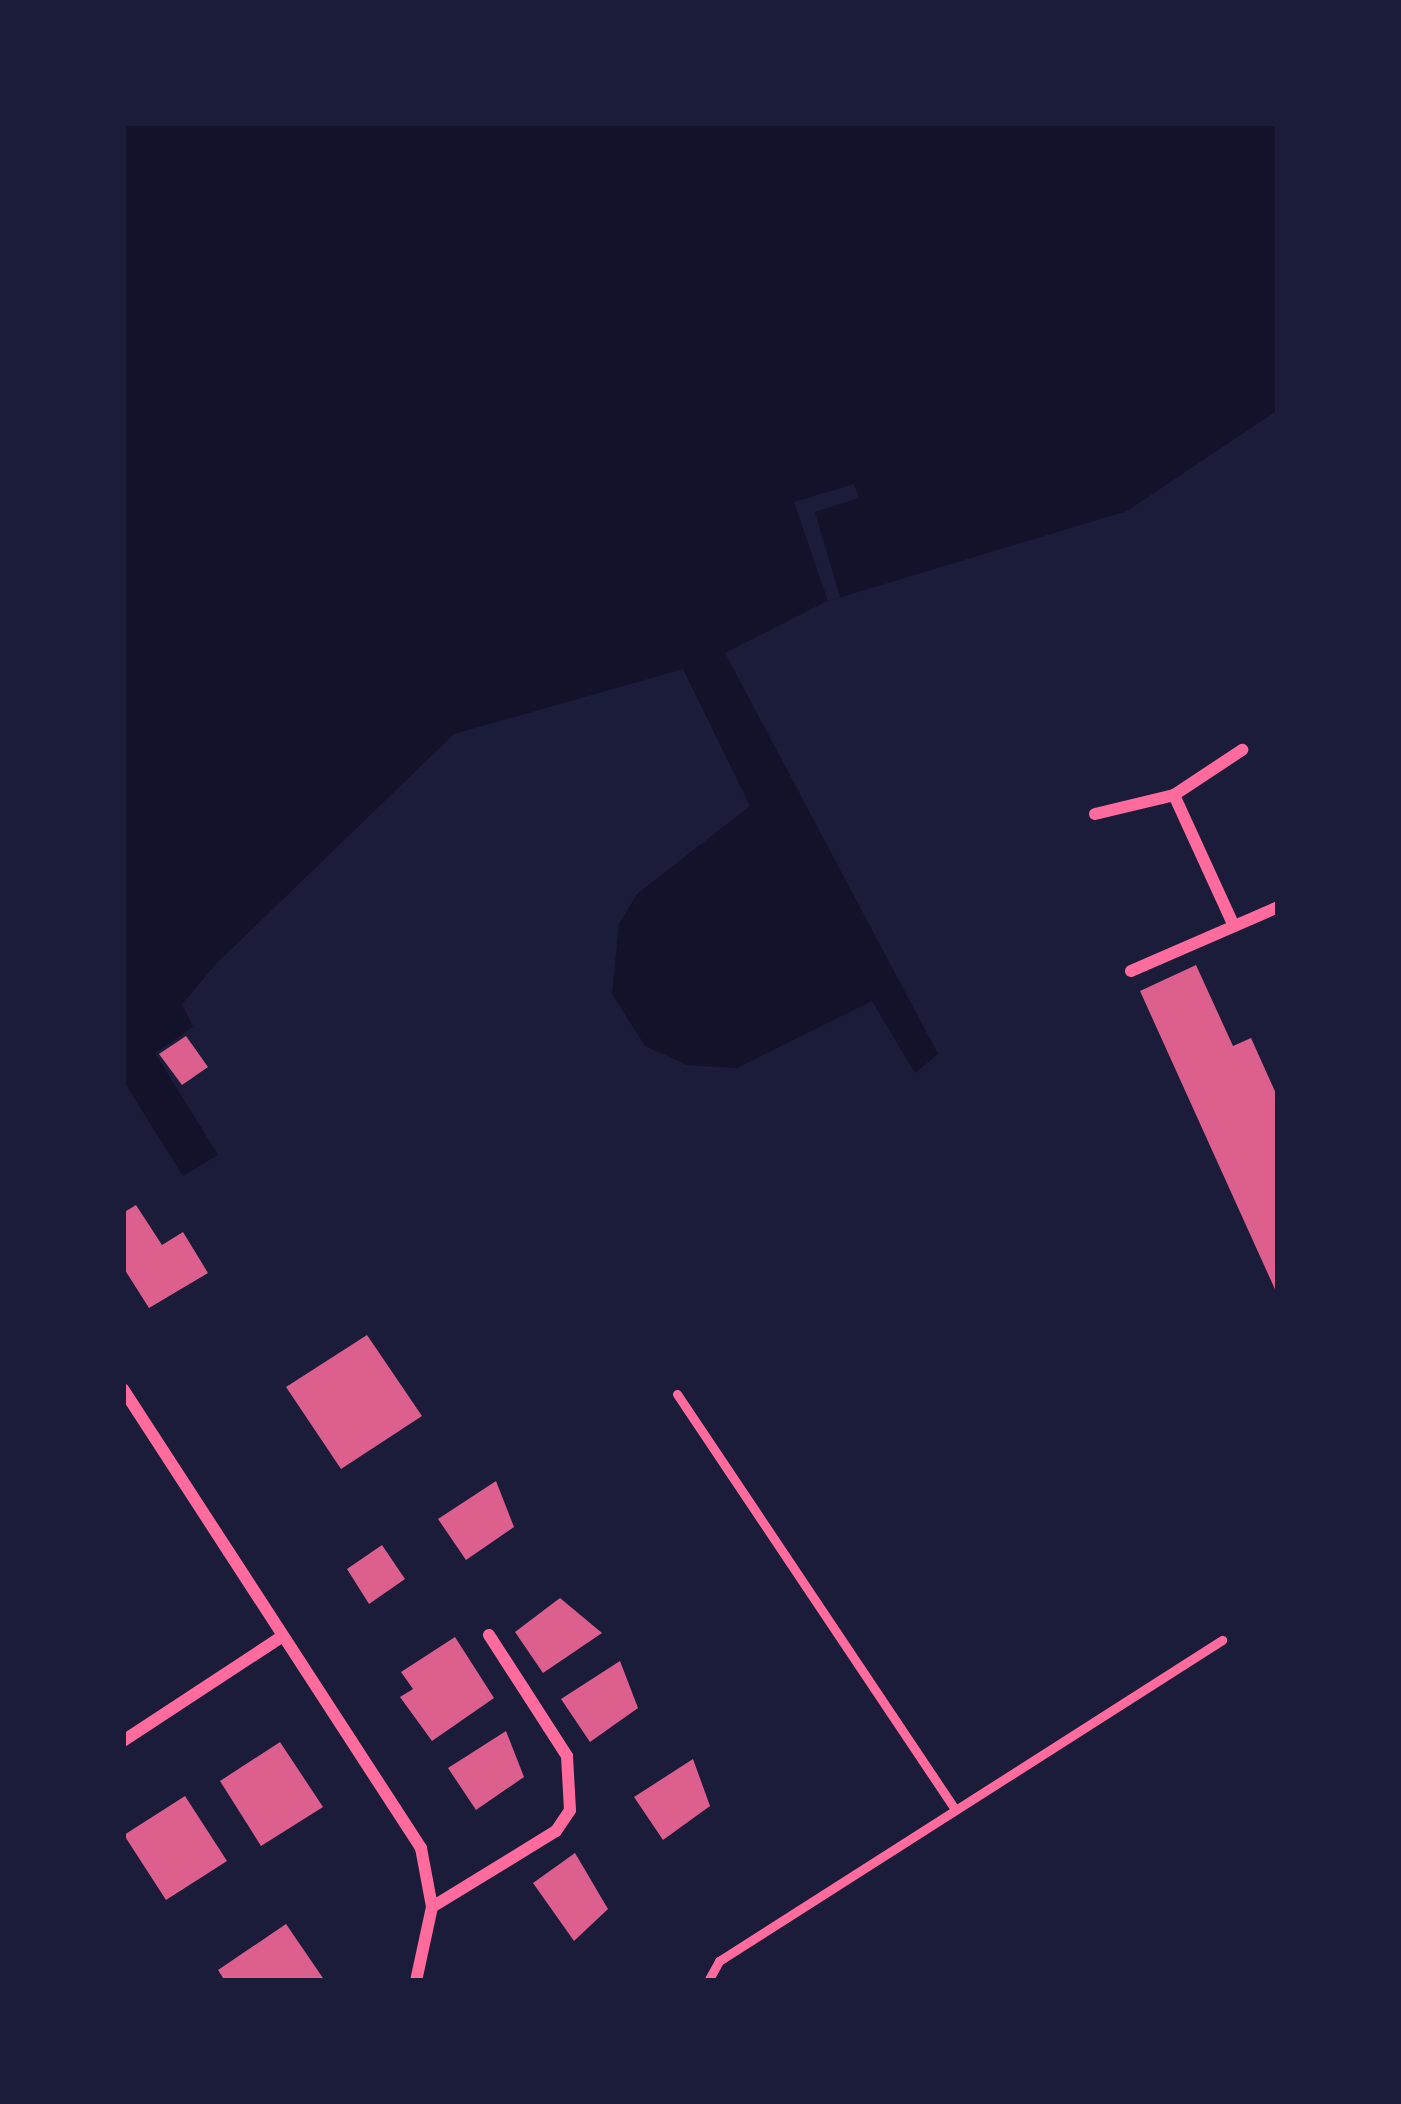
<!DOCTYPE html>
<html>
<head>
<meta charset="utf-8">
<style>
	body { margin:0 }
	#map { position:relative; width:1401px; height:2104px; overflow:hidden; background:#1b1b3a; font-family:Rubik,sans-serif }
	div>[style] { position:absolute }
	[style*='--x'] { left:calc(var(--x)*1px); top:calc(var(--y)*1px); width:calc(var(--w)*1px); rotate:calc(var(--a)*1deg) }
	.water>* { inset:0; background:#12122b }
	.pier>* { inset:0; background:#1b1b3a }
	.building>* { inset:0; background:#dd5f8e }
	.service>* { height:9px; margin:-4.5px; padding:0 4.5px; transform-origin:4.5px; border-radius:4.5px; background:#ff6b9d }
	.minor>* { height:12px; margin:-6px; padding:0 6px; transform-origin:6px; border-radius:6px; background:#ff6b9d }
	span { translate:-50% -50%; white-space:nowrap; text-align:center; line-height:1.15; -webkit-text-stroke:12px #1b1b3a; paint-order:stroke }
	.frame { position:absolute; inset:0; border:126px solid #1b1b3a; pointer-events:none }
</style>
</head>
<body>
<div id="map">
	<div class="water">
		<i style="clip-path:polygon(123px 123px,1278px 123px,1278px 410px,1127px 511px,825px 602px,725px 653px,938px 1054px,915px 1073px,872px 1001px,737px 1068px,687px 1065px,645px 1046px,612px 994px,619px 924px,637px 894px,750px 806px,683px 669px,454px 734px,216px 964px,182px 1004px,193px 1027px,155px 1053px,218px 1155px,183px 1176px,123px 1080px)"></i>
	</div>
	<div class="pier">
		<i style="clip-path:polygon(854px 484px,859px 498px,815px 512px,840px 597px,828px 601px,794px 502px)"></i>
	</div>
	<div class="building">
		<i style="clip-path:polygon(1196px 965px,1233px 1046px,1251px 1038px,1278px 1098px,1278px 1296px,1140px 991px)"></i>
		<i style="clip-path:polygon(186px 1036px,208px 1067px,182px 1085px,159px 1054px)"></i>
		<i style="clip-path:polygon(136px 1205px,162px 1245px,183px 1232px,208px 1273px,149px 1308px,123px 1267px,123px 1213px)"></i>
		<i style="clip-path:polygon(367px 1335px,422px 1416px,341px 1469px,286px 1387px)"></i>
		<i style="clip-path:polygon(496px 1481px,514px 1527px,466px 1560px,438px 1519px)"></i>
		<i style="clip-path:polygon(382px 1545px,405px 1579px,369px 1604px,347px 1569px)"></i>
		<i style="clip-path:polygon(560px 1598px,602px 1633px,543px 1673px,515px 1632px)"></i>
		<i style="clip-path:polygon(455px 1637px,494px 1698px,432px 1741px,400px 1697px,413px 1689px,401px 1672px)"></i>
		<i style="clip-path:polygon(620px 1661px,638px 1708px,590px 1742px,561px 1699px)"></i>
		<i style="clip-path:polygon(506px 1731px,524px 1777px,476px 1810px,448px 1768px)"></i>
		<i style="clip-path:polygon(280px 1742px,323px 1807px,261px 1846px,220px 1781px)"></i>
		<i style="clip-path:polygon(693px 1759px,710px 1806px,663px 1840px,634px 1797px)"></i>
		<i style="clip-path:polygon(185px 1796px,227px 1861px,166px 1900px,124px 1835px)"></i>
		<i style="clip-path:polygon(575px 1853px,608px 1909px,574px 1941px,533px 1883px)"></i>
		<i style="clip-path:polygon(286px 1924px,325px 1981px,225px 1981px,218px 1970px)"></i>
	</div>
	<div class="service">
		<i style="--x:677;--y:1394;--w:500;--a:56.2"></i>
		<i style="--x:708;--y:1981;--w:23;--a:-61"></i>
		<i style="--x:719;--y:1961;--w:597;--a:-32.54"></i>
	</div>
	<div class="minor">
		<i style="--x:1174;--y:795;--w:144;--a:65.4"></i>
		<i style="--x:1095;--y:814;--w:81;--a:-13.5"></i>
		<i style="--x:1174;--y:795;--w:82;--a:-33.5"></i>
		<i style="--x:1131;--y:971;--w:160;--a:-23.5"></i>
		<i style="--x:123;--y:1389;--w:547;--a:57.01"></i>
		<i style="--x:421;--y:1848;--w:60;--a:79.4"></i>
		<i style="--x:432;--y:1907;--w:76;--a:102.2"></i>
		<i style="--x:123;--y:1741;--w:191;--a:-33.3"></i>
		<i style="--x:432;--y:1907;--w:145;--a:-31.5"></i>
		<i style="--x:556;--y:1831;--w:25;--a:-56"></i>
		<i style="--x:570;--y:1810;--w:54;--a:-93.2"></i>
		<i style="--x:567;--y:1756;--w:144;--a:-122.8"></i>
	</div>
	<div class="frame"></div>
</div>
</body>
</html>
